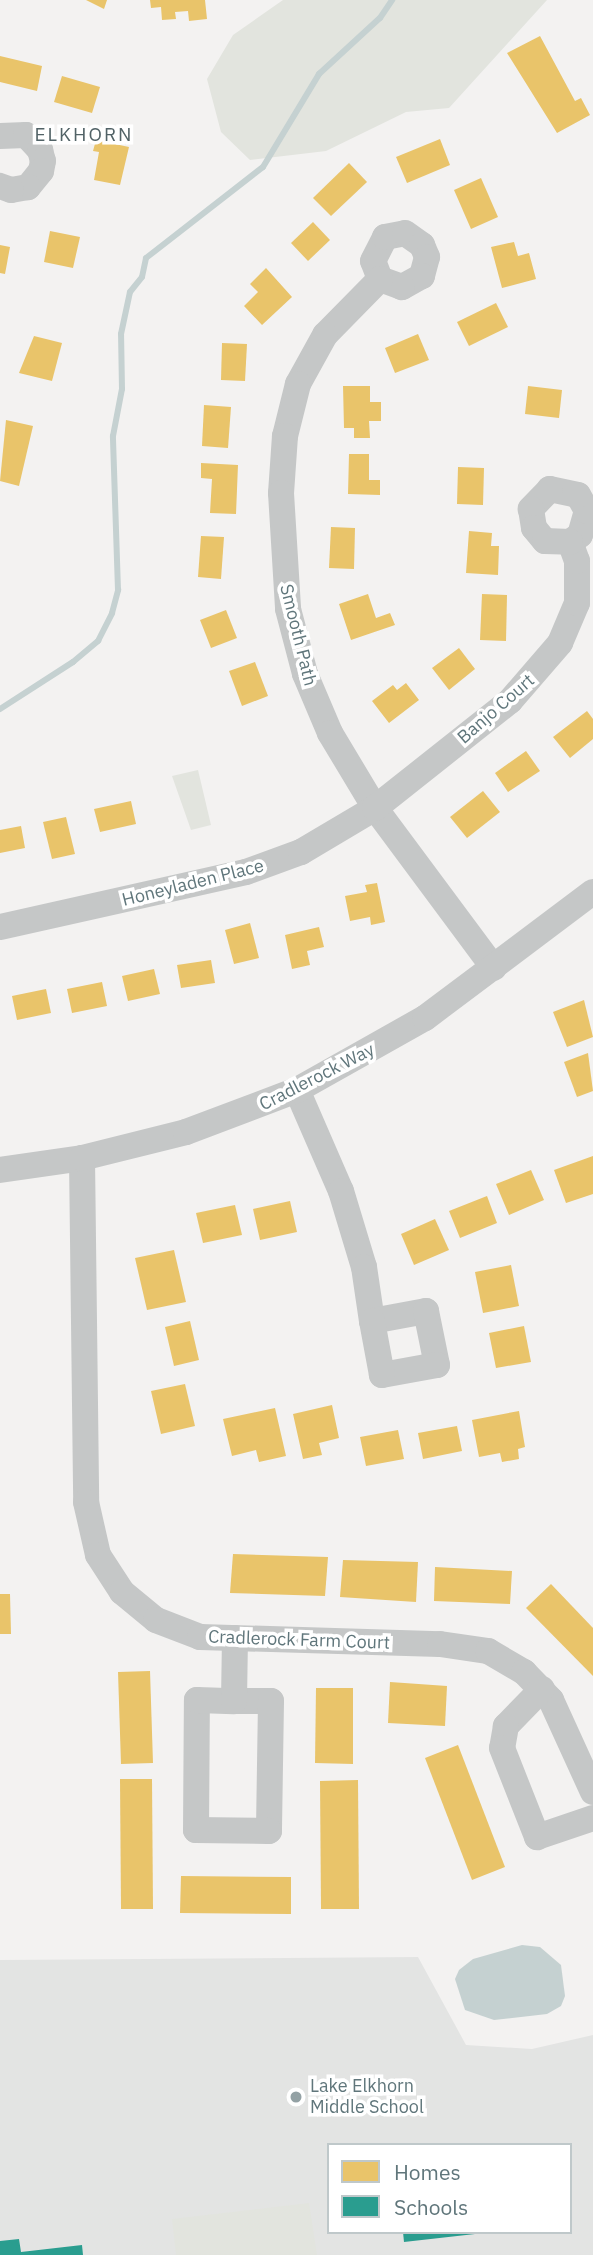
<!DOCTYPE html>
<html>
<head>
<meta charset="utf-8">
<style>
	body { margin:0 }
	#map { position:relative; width:593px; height:2255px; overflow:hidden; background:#f3f2f1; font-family:"IBM Plex Sans",sans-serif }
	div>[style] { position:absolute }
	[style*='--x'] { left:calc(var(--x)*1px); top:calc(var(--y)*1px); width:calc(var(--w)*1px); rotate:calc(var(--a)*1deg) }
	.built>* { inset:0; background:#e3e4e3 }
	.green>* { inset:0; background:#e2e4de }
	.water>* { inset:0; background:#c5d1d1 }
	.homes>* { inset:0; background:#e9c46a }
	.schools>* { inset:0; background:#2a9d8f }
	.stream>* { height:6px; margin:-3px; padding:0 3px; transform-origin:3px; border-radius:3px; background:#c5d1d1 }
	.minor>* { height:26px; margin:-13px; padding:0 13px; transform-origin:13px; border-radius:13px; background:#c5c7c7 }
	.dots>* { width:19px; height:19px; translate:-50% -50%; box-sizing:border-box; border:4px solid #fff; border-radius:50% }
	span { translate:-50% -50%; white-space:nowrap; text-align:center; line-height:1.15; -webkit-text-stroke:7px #fff; paint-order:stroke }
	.street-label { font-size:18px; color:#60767b }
	.poi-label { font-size:18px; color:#60767b }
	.left { translate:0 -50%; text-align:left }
	.neighbourhood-label { font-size:19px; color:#516266; letter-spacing:2px }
	.legend { position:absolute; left:327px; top:2143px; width:245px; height:91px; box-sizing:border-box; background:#fff; border:2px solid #bfc8ca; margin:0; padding:9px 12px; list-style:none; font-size:21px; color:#60767b }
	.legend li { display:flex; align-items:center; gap:14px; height:35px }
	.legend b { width:35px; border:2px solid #bfc8ca }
</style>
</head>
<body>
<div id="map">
	<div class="built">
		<i style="clip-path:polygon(evenodd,418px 1957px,466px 2045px,532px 2049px,593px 2035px,593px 2255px,0 2255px,0 1960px,418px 1957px,329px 2145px,570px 2145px,570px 2232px,329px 2232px,329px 2145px)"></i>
	</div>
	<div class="green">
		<i style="clip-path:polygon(283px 0,547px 0,449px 108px,406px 112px,326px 151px,250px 160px,221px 132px,207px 79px,233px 35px)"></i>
		<i style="clip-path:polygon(198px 770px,211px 825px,191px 830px,172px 776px)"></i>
		<i style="clip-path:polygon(309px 2203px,317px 2255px,176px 2255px,172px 2219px)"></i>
	</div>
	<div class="water">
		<i style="clip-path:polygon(522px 1945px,540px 1947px,561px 1965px,565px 1996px,561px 2006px,547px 2014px,494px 2020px,465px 2010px,455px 1979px,459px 1970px,473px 1959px)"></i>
	</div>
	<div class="homes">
		<i style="clip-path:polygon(86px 0,107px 0,104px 9px)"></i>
		<i style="clip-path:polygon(150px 0,205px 0,207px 19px,189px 21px,188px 11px,175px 12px,176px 19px,162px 20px,161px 7px,151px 8px)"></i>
		<i style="clip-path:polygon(540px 36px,575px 101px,581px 98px,590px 115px,557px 133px,507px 53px)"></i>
		<i style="clip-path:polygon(0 56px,42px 66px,37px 91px,0 82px)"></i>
		<i style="clip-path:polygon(62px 76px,100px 87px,92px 113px,54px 102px)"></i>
		<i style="clip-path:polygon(440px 139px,450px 165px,407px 183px,396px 157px)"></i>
		<i style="clip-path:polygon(96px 140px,129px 147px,120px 185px,94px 180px,99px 152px,93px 151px)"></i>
		<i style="clip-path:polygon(349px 163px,367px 182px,331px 216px,313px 198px)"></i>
		<i style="clip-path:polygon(481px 178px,498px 217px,471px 229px,454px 190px)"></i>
		<i style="clip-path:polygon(313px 222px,330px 240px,308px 261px,291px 243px)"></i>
		<i style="clip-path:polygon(50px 231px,80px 237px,73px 268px,44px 262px)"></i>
		<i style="clip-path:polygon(514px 242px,518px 256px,529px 253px,536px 279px,502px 288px,491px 247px)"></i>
		<i style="clip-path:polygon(0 245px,10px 247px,5px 274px,0 273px)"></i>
		<i style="clip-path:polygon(266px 268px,292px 297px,262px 325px,244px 306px,258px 292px,250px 284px)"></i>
		<i style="clip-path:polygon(496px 303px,508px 327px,469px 346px,457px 322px)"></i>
		<i style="clip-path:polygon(418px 334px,429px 360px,395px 373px,385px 348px)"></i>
		<i style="clip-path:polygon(34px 336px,62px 343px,52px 381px,19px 373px)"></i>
		<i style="clip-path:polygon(222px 343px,247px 344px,245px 381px,221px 380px)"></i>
		<i style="clip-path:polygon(343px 386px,370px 386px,370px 402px,381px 402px,381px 421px,369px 421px,370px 438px,354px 438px,354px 428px,344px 428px)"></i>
		<i style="clip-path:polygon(528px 386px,562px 390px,559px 418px,525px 414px)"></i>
		<i style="clip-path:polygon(204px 405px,231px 407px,228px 448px,202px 446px)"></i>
		<i style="clip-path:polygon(6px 420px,33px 426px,19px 486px,0 481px)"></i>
		<i style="clip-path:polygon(349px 454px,369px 454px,369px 480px,380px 480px,380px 495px,348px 494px)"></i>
		<i style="clip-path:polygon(201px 463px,238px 465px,236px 514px,210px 513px,212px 479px,201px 478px)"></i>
		<i style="clip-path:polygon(458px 467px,484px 468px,483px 505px,457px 504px)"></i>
		<i style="clip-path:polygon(331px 527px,355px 528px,354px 569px,329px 568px)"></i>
		<i style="clip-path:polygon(469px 531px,492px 533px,491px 546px,499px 546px,498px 575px,466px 573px)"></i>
		<i style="clip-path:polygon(201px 536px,224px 537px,221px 579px,198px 577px)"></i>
		<i style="clip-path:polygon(368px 594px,376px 618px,390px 613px,395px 625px,351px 640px,339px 604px)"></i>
		<i style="clip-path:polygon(482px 594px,507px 595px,506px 641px,480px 640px)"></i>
		<i style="clip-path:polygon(226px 610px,237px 638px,211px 648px,200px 620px)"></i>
		<i style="clip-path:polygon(459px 648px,475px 669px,449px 690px,432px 668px)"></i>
		<i style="clip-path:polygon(255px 662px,268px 696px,242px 706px,229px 671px)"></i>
		<i style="clip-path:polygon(406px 683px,419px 700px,389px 723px,372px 701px,393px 685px,397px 690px)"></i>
		<i style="clip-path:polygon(587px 711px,593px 719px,593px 739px,570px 758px,553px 737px)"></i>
		<i style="clip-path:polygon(526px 751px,540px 771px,508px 792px,495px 773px)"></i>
		<i style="clip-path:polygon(483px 791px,500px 812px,467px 838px,450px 817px)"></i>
		<i style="clip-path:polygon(131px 801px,136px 824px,100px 832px,94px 809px)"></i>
		<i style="clip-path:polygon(66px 817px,75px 854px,52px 859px,43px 822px)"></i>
		<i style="clip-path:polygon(21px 826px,25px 848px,0 853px,0 830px)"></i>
		<i style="clip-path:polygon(377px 883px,385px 922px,371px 925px,370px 917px,350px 921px,345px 896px,367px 892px,365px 885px)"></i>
		<i style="clip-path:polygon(250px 923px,259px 958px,234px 964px,225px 930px)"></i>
		<i style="clip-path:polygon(319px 927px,324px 947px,307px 951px,310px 965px,292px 969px,285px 935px)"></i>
		<i style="clip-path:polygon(211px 960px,215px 983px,181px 988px,177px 965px)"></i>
		<i style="clip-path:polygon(154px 969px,160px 994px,128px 1001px,122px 976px)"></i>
		<i style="clip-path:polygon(102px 982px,107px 1006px,72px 1013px,67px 989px)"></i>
		<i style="clip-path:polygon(46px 989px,51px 1013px,17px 1020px,12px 996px)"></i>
		<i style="clip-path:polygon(584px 1000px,593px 1037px,567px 1047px,553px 1012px)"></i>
		<i style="clip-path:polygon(588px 1053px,593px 1091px,577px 1097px,564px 1062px)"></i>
		<i style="clip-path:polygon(593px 1156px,593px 1194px,566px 1203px,554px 1170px)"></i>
		<i style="clip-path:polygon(531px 1170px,544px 1200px,509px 1215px,496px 1184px)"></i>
		<i style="clip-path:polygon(487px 1196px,497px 1223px,460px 1238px,449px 1211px)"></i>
		<i style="clip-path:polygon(290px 1201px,297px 1232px,260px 1240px,253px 1209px)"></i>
		<i style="clip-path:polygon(235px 1205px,242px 1235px,203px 1243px,196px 1213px)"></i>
		<i style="clip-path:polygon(435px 1219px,449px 1250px,414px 1265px,401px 1234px)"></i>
		<i style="clip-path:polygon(174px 1250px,186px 1302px,147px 1310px,135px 1258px)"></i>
		<i style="clip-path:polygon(511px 1265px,519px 1306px,483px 1313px,475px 1272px)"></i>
		<i style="clip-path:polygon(190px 1321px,199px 1360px,174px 1366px,165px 1327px)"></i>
		<i style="clip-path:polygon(524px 1326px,531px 1362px,496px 1368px,489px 1333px)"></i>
		<i style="clip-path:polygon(185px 1384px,195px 1426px,161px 1434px,151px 1391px)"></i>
		<i style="clip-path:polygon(332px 1405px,339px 1438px,319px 1443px,322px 1455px,303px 1459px,293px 1414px)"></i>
		<i style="clip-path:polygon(275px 1408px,286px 1456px,259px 1462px,256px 1450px,232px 1456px,223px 1419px)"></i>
		<i style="clip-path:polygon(519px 1411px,525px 1447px,518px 1449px,519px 1459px,502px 1462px,500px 1453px,479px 1457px,472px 1420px)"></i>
		<i style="clip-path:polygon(457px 1426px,462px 1451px,423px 1459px,418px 1433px)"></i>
		<i style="clip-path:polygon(398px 1430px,404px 1459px,366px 1466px,360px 1437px)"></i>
		<i style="clip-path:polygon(233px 1554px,328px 1557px,325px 1596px,230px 1593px)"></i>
		<i style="clip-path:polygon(343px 1560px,418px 1562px,416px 1602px,340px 1597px)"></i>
		<i style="clip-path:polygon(435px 1567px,512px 1571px,510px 1604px,434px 1601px)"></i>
		<i style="clip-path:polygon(551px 1584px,593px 1628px,593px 1676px,526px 1608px)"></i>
		<i style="clip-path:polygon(0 1594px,10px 1594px,11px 1634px,0 1634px)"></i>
		<i style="clip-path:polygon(150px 1671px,153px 1763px,121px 1764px,118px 1672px)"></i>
		<i style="clip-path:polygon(390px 1682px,447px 1686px,445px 1726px,388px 1723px)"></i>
		<i style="clip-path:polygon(316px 1688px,353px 1688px,353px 1764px,315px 1763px)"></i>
		<i style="clip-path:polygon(458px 1745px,505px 1867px,472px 1880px,425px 1758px)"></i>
		<i style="clip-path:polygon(120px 1779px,152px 1779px,153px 1909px,121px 1909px)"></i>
		<i style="clip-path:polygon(358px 1780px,359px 1909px,321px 1909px,320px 1781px)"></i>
		<i style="clip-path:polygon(181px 1876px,291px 1877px,291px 1914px,180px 1913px)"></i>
	</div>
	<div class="schools">
		<i style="clip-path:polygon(403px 2232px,475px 2232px,475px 2234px,404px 2242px)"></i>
		<i style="clip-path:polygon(19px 2239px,21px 2252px,82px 2245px,83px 2255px,0 2255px,0 2241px)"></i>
	</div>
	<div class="stream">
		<i style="--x:0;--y:709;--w:87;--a:-32.8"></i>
		<i style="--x:73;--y:662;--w:33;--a:-40"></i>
		<i style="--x:98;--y:641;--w:31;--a:-63"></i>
		<i style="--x:112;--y:613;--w:24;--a:-75"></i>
		<i style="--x:118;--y:590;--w:154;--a:-91.9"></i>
		<i style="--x:113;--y:436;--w:48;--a:-79.2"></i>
		<i style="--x:122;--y:389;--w:55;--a:-91"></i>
		<i style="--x:121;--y:334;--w:43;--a:-77.9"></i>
		<i style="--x:130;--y:292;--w:19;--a:-51"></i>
		<i style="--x:142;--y:277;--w:19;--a:-78"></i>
		<i style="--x:146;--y:258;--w:148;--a:-37.9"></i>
		<i style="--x:263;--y:167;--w:109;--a:-58.9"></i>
		<i style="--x:319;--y:74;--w:83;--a:-42.6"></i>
		<i style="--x:380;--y:18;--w:22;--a:-56"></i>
	</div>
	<div class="minor">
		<i style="--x:0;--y:136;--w:26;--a:-2"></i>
		<i style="--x:26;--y:135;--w:21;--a:47"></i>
		<i style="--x:40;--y:150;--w:11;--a:75"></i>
		<i style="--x:43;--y:161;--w:10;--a:101"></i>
		<i style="--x:41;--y:171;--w:21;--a:129"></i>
		<i style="--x:28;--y:187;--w:17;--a:170"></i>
		<i style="--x:11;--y:190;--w:12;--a:-160"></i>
		<i style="--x:380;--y:279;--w:19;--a:-111"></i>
		<i style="--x:373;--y:261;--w:27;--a:-63"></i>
		<i style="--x:385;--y:237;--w:20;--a:-11"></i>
		<i style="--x:405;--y:233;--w:21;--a:35"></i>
		<i style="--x:422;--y:245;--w:13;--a:67"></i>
		<i style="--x:427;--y:257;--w:20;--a:105"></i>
		<i style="--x:422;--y:276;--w:23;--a:151"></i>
		<i style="--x:402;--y:287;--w:23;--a:-160"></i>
		<i style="--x:380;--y:279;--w:78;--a:134.5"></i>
		<i style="--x:325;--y:335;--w:56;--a:118.9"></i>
		<i style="--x:298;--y:384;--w:54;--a:104"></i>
		<i style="--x:285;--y:436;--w:57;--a:94"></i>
		<i style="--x:281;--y:493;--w:116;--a:86.5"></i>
		<i style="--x:288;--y:609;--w:67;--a:75.3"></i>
		<i style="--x:305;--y:674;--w:64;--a:67"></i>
		<i style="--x:330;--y:733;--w:87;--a:59"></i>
		<i style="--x:375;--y:808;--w:199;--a:53.4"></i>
		<i style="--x:0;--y:927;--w:252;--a:-12.6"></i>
		<i style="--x:246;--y:872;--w:59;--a:-20"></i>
		<i style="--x:301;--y:852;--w:86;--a:-30.7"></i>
		<i style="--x:375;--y:808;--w:172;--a:-38.4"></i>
		<i style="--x:510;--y:701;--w:77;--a:-49.2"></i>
		<i style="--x:560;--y:643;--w:43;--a:-67"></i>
		<i style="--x:577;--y:603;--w:42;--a:-90"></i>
		<i style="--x:577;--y:561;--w:20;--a:-110"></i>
		<i style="--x:570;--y:542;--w:12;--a:-35"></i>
		<i style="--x:580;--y:535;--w:25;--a:-74"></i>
		<i style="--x:587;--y:511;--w:18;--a:-119"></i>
		<i style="--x:578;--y:495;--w:29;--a:-168"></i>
		<i style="--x:550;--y:489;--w:28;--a:134"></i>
		<i style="--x:531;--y:509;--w:19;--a:81"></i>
		<i style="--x:534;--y:528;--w:17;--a:50"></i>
		<i style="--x:545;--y:541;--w:25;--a:2"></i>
		<i style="--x:297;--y:1090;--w:110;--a:66.5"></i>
		<i style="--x:341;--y:1191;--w:79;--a:73.2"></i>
		<i style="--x:364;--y:1267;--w:55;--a:81.6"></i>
		<i style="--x:372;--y:1321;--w:55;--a:-10.5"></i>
		<i style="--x:426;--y:1311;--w:55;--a:78.5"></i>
		<i style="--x:437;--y:1365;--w:56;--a:169.7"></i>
		<i style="--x:382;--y:1375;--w:55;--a:-100.5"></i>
		<i style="--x:82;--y:1158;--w:344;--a:89.3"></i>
		<i style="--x:86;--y:1502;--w:54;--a:77.2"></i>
		<i style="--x:98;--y:1555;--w:44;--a:57"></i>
		<i style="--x:122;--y:1592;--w:44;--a:39.5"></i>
		<i style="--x:156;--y:1620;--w:47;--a:21.1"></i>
		<i style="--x:200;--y:1637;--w:240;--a:1.7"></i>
		<i style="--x:440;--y:1644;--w:49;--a:8.3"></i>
		<i style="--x:488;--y:1651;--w:42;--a:30.3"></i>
		<i style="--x:524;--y:1672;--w:39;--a:46"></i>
		<i style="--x:551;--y:1700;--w:101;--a:65.5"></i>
		<i style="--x:0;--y:1170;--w:83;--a:-8.3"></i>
		<i style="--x:82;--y:1158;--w:107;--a:-14"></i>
		<i style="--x:186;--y:1132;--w:119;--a:-20.7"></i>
		<i style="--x:297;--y:1090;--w:147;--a:-29.4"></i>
		<i style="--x:425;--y:1018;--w:210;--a:-36.9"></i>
		<i style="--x:542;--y:1689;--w:52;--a:134.2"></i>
		<i style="--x:506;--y:1726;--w:22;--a:100"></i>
		<i style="--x:502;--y:1748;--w:96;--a:68.5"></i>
		<i style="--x:537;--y:1837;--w:59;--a:-18.7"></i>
		<i style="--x:234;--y:1701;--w:37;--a:0"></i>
		<i style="--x:271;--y:1701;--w:130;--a:90.9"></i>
		<i style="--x:269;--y:1831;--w:73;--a:-179.2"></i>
		<i style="--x:196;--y:1830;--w:130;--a:-89.6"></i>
		<i style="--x:197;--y:1700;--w:37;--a:2"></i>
		<i style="--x:234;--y:1701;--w:63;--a:-89.1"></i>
	</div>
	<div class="dots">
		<i style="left:296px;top:2097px;background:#93a1a4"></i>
	</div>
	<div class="street-label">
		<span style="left:298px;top:635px;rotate:76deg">Smooth Path</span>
		<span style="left:496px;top:709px;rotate:-41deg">Banjo Court</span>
		<span style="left:193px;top:883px;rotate:-14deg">Honeyladen Place</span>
		<span style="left:317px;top:1077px;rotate:-27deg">Cradlerock Way</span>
		<span style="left:299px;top:1640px;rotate:2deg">Cradlerock Farm Court</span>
	</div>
	<div class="poi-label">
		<span class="left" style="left:310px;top:2097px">Lake Elkhorn<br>Middle School</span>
	</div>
	<div class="neighbourhood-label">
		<span style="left:84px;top:135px">ELKHORN</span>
	</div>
	<ul class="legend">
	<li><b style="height:19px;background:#e9c46a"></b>Homes</li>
	<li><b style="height:19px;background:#2a9d8f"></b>Schools</li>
	</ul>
</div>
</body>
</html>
